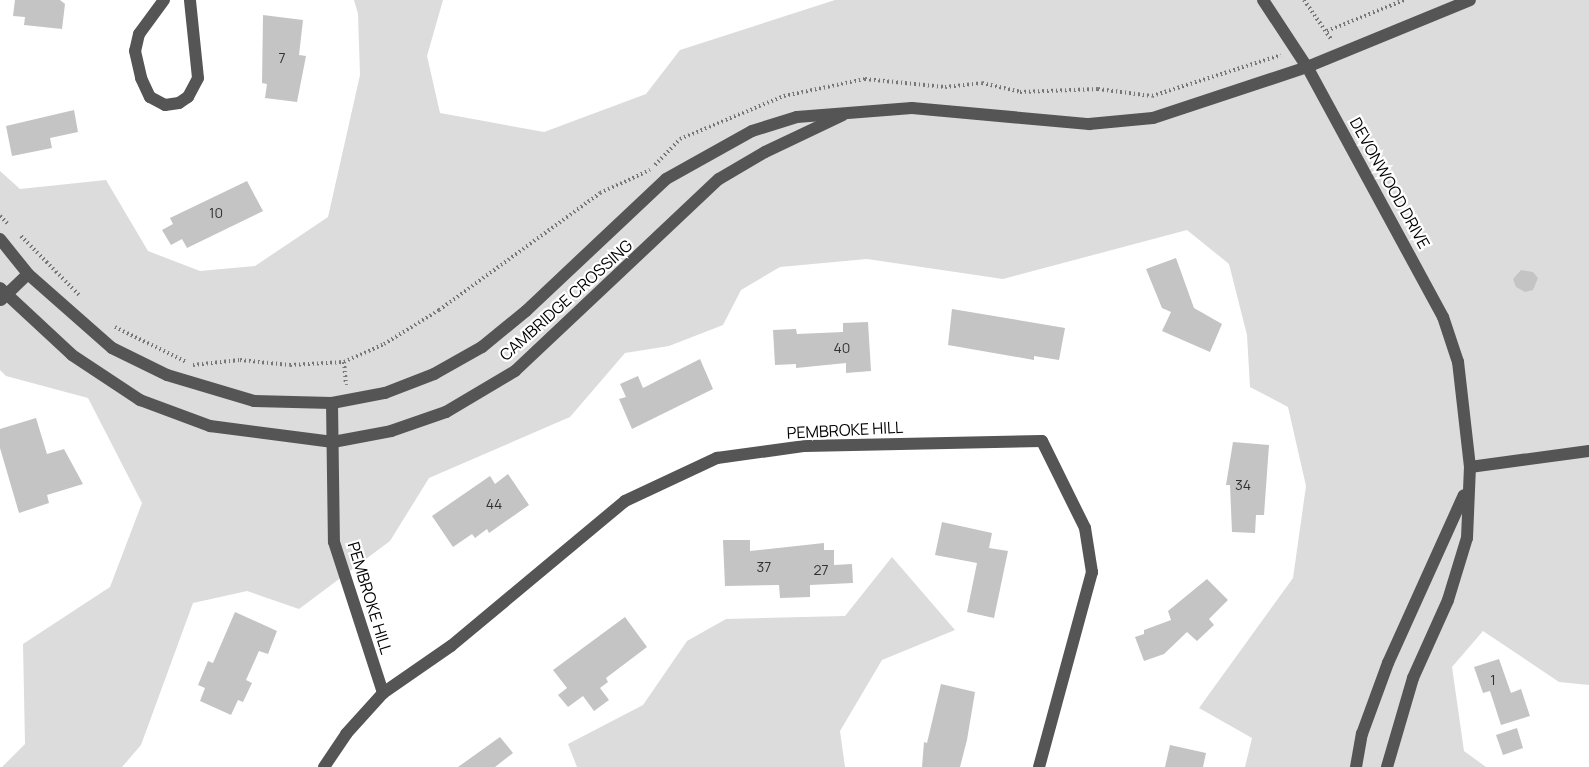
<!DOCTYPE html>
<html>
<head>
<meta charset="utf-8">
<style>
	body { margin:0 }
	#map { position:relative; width:1589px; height:767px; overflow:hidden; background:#fff; font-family:Manrope,sans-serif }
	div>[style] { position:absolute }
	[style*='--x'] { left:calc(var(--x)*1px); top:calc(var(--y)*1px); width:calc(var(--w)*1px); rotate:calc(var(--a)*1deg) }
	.green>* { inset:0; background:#dcdcdc }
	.building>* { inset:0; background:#c4c4c4 }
	.path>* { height:4px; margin-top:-2px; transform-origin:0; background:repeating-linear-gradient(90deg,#777 0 1.5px,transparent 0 4.5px) }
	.street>* { height:12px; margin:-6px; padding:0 6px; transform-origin:6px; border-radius:6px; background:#555 }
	span { translate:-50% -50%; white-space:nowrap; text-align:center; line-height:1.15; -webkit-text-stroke:4.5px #fff; paint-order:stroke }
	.number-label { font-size:14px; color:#313131 }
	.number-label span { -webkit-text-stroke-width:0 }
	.street-label { font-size:16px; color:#000 }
</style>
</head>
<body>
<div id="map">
	<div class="green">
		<i style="clip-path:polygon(354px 0,443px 0,427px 56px,440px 113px,544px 132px,646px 94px,680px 50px,835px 0,1589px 0,1589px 685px,1559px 682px,1483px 631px,1452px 667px,1464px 751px,1486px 767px,1245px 767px,1252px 738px,1199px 708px,1293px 578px,1306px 486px,1288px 407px,1250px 387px,1247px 335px,1229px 264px,1187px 230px,1003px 279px,867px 259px,780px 267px,741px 290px,723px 325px,669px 346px,625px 353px,570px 417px,429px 478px,390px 541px,299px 609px,247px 591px,193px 603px,141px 745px,122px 767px,2px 767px,25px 744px,23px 644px,110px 587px,142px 503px,88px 398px,6px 376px,0 370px,0 171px,20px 189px,106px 180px,148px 251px,200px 271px,255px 266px,328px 217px,360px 75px,358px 14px)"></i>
		<i style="clip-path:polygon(892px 557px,955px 630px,882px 660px,840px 731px,845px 767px,577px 767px,568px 744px,643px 705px,687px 641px,726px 619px,845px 616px)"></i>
	</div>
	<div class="building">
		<i style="clip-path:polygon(15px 0,60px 0,65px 4px,62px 29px,24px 25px,25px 17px,13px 16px)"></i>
		<i style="clip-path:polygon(263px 15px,303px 20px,299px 55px,306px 56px,297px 102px,265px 98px,267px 84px,262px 83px)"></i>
		<i style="clip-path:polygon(74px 110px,78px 132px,50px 138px,52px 148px,12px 156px,6px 126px)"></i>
		<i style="clip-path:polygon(247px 181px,263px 211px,187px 248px,182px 239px,171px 245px,162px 230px,173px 224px,170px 218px)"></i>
		<i style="clip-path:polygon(1176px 258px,1194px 308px,1222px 324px,1210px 352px,1162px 331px,1171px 312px,1162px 308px,1146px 269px)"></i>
		<i style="clip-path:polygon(1521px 270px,1533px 272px,1538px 278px,1533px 290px,1525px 292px,1516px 287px,1513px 279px)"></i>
		<i style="clip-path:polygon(952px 309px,1065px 328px,1059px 360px,1034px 356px,1034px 360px,948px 345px)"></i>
		<i style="clip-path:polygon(868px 322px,871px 371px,846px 373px,846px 363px,796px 368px,796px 364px,775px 365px,773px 330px,796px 329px,797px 334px,843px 332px,843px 323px)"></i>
		<i style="clip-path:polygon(700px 359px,713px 389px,632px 429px,619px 399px,626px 397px,620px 384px,638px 376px,643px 388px)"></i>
		<i style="clip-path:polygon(36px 418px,47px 454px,64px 449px,83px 484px,47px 495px,49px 503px,19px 513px,0 448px,0 429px)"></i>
		<i style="clip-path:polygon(1233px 442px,1269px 445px,1264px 515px,1256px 515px,1255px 533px,1232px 532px,1230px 485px,1226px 485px)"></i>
		<i style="clip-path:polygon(508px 474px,529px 505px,489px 533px,487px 529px,475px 538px,472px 534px,453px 547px,432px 516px,490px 476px,495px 484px)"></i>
		<i style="clip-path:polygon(942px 522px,992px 533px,989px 548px,1008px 551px,994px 618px,967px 612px,977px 563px,935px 555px)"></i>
		<i style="clip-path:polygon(723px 540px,750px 540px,750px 551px,824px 543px,824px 550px,834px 550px,834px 565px,852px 564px,853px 583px,810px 585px,810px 597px,780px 598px,779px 585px,725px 586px)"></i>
		<i style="clip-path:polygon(1207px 579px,1228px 600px,1209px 619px,1214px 625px,1197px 641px,1187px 632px,1164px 654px,1144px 661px,1135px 637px,1144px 634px,1144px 630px,1171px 620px,1168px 611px)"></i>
		<i style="clip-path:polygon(235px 612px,277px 631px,268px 654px,259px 651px,246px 680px,252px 683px,243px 702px,238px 700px,231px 715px,200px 701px,205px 688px,198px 685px,208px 661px,213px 663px)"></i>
		<i style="clip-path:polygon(625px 617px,647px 647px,606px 678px,608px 682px,600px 688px,609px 700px,594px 711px,583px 696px,568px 707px,558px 695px,567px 688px,553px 670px)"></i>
		<i style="clip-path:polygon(1499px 659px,1511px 693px,1521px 689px,1530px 716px,1501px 725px,1490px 691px,1483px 693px,1474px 667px)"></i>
		<i style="clip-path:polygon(941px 684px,975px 692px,967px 740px,960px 767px,922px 767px,924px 742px,927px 743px)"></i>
		<i style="clip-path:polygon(1517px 728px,1523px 748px,1503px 755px,1496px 735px)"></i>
		<i style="clip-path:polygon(500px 737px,513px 753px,495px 767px,458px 767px)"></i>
		<i style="clip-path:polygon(1170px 745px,1206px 753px,1203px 767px,1165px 767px)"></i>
	</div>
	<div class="path">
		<i style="--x:1304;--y:0;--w:47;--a:55.3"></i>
		<i style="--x:1327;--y:31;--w:83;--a:-21.9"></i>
		<i style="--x:655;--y:165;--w:36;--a:-46"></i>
		<i style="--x:680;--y:139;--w:113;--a:-22.5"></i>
		<i style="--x:784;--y:96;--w:83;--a:-11.9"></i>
		<i style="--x:865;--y:79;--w:80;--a:5.7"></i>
		<i style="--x:945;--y:87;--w:37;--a:-6"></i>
		<i style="--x:982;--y:83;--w:39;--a:13"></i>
		<i style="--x:1020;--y:92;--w:78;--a:-2.2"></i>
		<i style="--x:1098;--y:89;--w:54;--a:7.4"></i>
		<i style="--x:1152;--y:96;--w:135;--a:-17.6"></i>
		<i style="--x:0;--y:216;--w:13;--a:45"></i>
		<i style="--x:21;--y:236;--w:83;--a:45.5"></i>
		<i style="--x:115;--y:327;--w:79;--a:26.2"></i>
		<i style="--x:344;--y:362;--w:23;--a:85"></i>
		<i style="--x:193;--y:365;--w:47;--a:-6.1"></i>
		<i style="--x:240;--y:360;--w:50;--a:5.7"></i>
		<i style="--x:290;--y:365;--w:54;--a:-3.2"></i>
		<i style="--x:344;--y:362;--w:44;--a:-24.2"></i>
		<i style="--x:384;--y:344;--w:65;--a:-31.7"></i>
		<i style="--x:439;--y:310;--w:199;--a:-36"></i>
		<i style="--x:600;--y:193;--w:55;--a:-24.7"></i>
	</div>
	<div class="street">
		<i style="--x:164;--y:0;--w:42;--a:126.3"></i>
		<i style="--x:139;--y:34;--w:17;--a:103"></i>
		<i style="--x:135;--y:51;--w:28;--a:77"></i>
		<i style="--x:141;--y:78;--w:21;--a:65"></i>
		<i style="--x:150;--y:97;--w:17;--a:28"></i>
		<i style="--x:165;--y:105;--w:14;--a:-8"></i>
		<i style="--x:179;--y:103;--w:11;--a:-34"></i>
		<i style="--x:188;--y:97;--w:21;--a:-62"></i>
		<i style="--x:198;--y:78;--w:78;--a:-95.9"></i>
		<i style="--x:0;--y:239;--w:45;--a:51.3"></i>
		<i style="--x:28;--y:274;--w:112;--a:41.4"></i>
		<i style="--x:112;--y:348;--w:61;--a:26.1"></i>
		<i style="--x:167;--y:375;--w:91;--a:16.6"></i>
		<i style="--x:254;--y:401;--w:78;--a:1.5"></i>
		<i style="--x:332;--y:403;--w:54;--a:-10.7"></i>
		<i style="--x:385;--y:393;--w:53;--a:-21.2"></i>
		<i style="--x:434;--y:374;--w:55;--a:-29.4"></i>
		<i style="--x:482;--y:347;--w:57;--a:-39.3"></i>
		<i style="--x:526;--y:311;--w:192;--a:-43.3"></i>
		<i style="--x:666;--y:179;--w:98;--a:-29.2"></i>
		<i style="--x:752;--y:131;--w:47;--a:-17.3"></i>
		<i style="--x:797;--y:117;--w:115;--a:-4.5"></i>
		<i style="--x:912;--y:108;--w:178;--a:5.2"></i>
		<i style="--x:1089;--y:124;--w:64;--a:-5.4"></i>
		<i style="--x:1153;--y:118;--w:162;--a:-18.3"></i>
		<i style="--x:1307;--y:67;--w:80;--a:-123.3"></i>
		<i style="--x:0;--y:288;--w:98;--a:42.9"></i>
		<i style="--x:72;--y:355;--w:82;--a:33.5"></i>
		<i style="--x:140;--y:400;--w:75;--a:20.4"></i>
		<i style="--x:210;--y:426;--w:124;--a:7.4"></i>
		<i style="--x:333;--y:442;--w:59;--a:-10.7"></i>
		<i style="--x:391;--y:431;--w:58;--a:-19.1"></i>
		<i style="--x:446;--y:412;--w:80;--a:-30.7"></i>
		<i style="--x:515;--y:371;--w:280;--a:-43.3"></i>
		<i style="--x:719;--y:179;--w:53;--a:-30.4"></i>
		<i style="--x:765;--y:152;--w:86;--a:-25.4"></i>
		<i style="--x:1;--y:300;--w:37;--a:-44"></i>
		<i style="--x:332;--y:403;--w:139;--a:89.2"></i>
		<i style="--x:334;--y:542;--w:159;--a:72"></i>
		<i style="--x:1470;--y:467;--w:120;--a:-7.7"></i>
		<i style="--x:324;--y:767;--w:40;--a:-56"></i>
		<i style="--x:346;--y:734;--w:55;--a:-47.9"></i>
		<i style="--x:383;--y:693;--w:83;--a:-34.7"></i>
		<i style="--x:451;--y:646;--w:226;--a:-39.8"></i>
		<i style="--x:625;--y:501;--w:102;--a:-25.1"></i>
		<i style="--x:717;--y:458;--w:89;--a:-7.8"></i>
		<i style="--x:805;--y:446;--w:237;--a:-1.2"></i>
		<i style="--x:1042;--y:441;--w:97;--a:63.7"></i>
		<i style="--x:1085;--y:528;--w:45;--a:81"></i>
		<i style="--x:1092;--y:572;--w:202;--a:105.2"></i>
		<i style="--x:1356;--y:767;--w:34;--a:-80"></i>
		<i style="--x:1362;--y:734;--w:76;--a:-69.9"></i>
		<i style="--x:1388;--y:663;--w:184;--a:-65.7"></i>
		<i style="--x:1387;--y:767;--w:93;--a:-73.7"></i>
		<i style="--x:1413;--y:678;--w:85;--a:-65.8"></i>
		<i style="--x:1448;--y:600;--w:65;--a:-73"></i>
		<i style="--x:1467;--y:538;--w:71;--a:-87.6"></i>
		<i style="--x:1470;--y:467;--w:106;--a:-96.5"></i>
		<i style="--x:1458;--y:362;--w:47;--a:-108.4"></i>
		<i style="--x:1443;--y:317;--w:285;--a:-118.5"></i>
		<i style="--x:1307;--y:67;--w:176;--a:-22.3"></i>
	</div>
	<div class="number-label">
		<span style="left:282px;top:58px">7</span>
		<span style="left:216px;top:213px">10</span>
		<span style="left:842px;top:348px">40</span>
		<span style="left:1243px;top:485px">34</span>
		<span style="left:494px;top:504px">44</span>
		<span style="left:764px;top:567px">37</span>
		<span style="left:821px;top:570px">27</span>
		<span style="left:1493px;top:680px">1</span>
	</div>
	<div class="street-label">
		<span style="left:1390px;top:183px;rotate:61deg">DEVONWOOD DRIVE</span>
		<span style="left:566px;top:300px;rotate:-42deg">CAMBRIDGE CROSSING</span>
		<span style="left:845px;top:430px;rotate:-3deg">PEMBROKE HILL</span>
		<span style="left:370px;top:598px;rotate:73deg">PEMBROKE HILL</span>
	</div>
</div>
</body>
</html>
